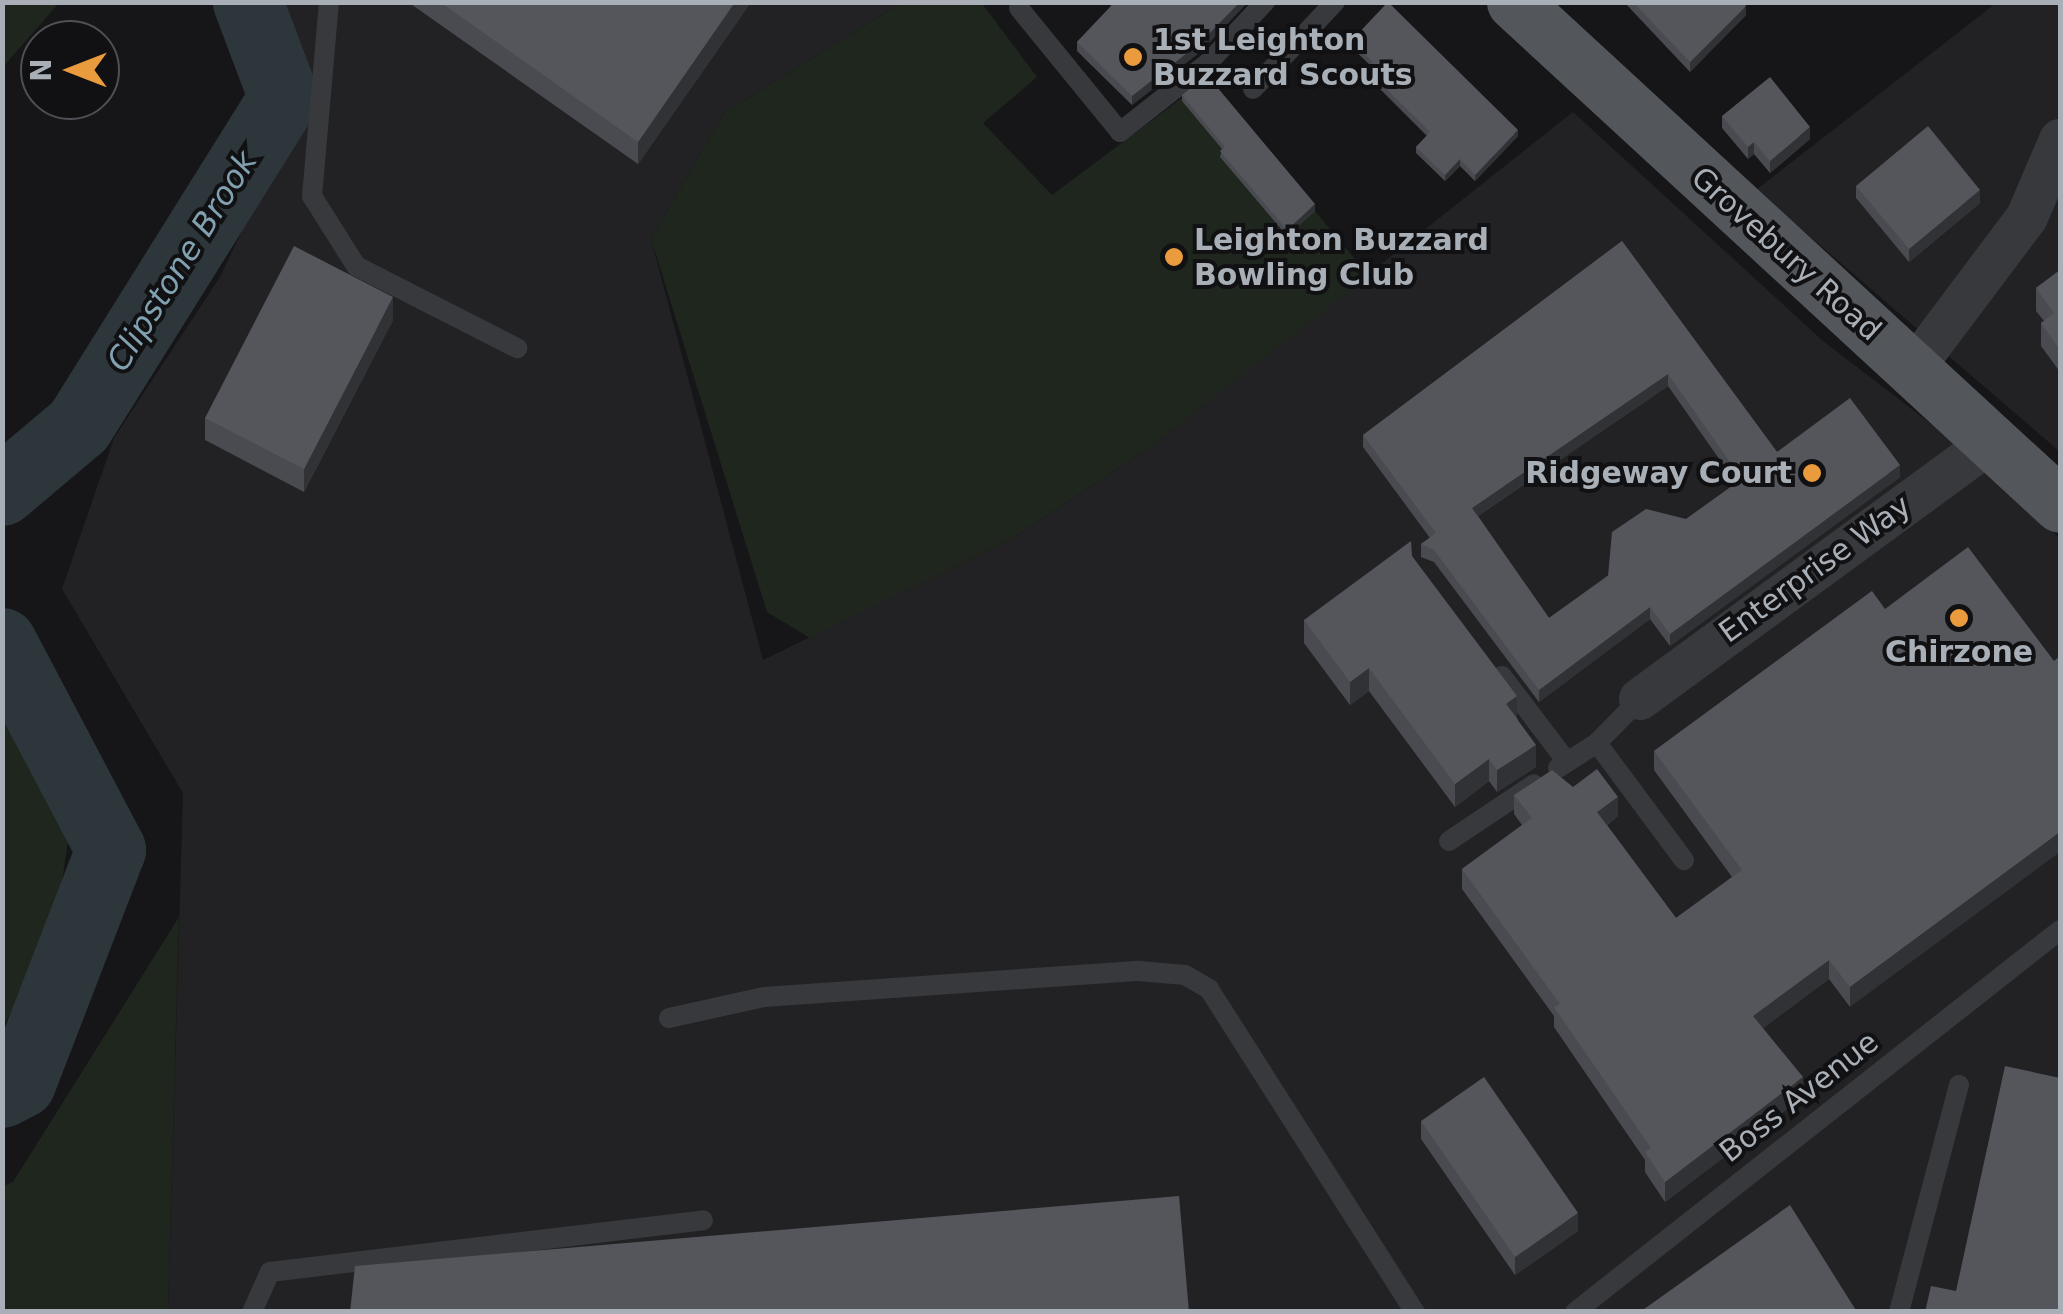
<!DOCTYPE html>
<html>
<head>
<meta charset="utf-8">
<style>
	body { margin:0 }
	#map { position:relative; width:2063px; height:1314px; overflow:hidden; background:#161618; font-family:"DejaVu Sans",sans-serif }
	div>[style] { position:absolute }
	[style*='--x'] { left:calc(var(--x)*1px); top:calc(var(--y)*1px); width:calc(var(--w)*1px); rotate:calc(var(--a)*1deg) }
	.built>* { inset:0; background:#222225 }
	.green>* { inset:0; background:#1e261e }
	.river>* { height:70px; margin:-35px; padding:0 35px; transform-origin:35px; border-radius:35px; background:#2d363b }
	.service>* { height:20px; margin:-10px; padding:0 10px; transform-origin:10px; border-radius:10px; background:#37393d }
	.minor>* { height:42px; margin:-21px; padding:0 21px; transform-origin:21px; border-radius:21px; background:#37393d }
	.primary>* { height:55px; margin:-27.5px; padding:0 27.5px; transform-origin:27.5px; border-radius:27.5px; background:#53565b }
	.wall>* { inset:0; background:#4a4b50 }
	.shaded-wall>* { inset:0; background:#313235 }
	.building>* { inset:0; background:#54565b }
	.dots>* { width:28px; height:28px; translate:-50% -50%; box-sizing:border-box; border:5px solid #111113; border-radius:50% }
	span { translate:-50% -50%; white-space:nowrap; text-align:center; line-height:1.15; -webkit-text-stroke:8px #111113; paint-order:stroke }
	.poi-label { font-size:30px; color:#a9afb7; font-weight:700 }
	.left { translate:0 -50%; text-align:left }
	.right { translate:-100% -50%; text-align:right }
	.street-label { font-size:30px; color:#a9afb7 }
	.water-label { font-size:32px; color:#81a0b0; font-style:italic }
	.frame { position:absolute; inset:0; border:5px solid #a9afb7; pointer-events:none }
	.north { position:absolute; left:20px; top:20px; width:100px; height:100px; box-sizing:border-box; background:#111113; border:2px solid #4e5055; border-radius:50%; rotate:270deg; font-size:28px; font-weight:700; line-height:40px; text-align:center; color:#a9afb7 }
	.north::after { content:''; display:block; margin:auto; width:35px; height:45px; background:#e99b3d; clip-path:polygon(50% 0,100% 100%,50% 72%,0 100%) }
</style>
</head>
<body>
<div id="map">
	<div class="built">
		<i style="clip-path:polygon(285px 3px,901px 3px,724px 113px,651px 239px,763px 660px,1009px 540px,1149px 448px,1573px 112px,1823px 341px,1990px 469px,2060px 539px,2060px 1311px,168px 1311px,183px 793px,62px 589px,114px 438px,220px 277px,266px 181px,289px 98px)"></i>
		<i style="clip-path:polygon(1996px 3px,2060px 3px,2060px 452px,1756px 190px)"></i>
	</div>
	<div class="green">
		<i style="clip-path:polygon(3px 2px,59px 3px,3px 67px,2px 3px)"></i>
		<i style="clip-path:polygon(981px 2px,1037px 77px,983px 123px,1052px 195px,1206px 80px,1369px 276px,1149px 448px,1009px 540px,810px 638px,767px 612px,651px 239px,724px 113px,901px 3px)"></i>
		<i style="clip-path:polygon(3px 694px,70px 828px,53px 942px,3px 1026px)"></i>
		<i style="clip-path:polygon(179px 917px,168px 1311px,3px 1311px,3px 1186px,13px 1182px)"></i>
	</div>
	<div class="river">
		<i style="--x:2;--y:491;--w:101;--a:-40.2"></i>
		<i style="--x:79;--y:426;--w:387;--a:-58"></i>
		<i style="--x:284;--y:98;--w:103;--a:-110.6"></i>
		<i style="--x:2;--y:643;--w:234;--a:62.2"></i>
		<i style="--x:111;--y:850;--w:250;--a:111.1"></i>
		<i style="--x:21;--y:1083;--w:21;--a:152"></i>
	</div>
	<div class="service">
		<i style="--x:329;--y:2;--w:195;--a:95"></i>
		<i style="--x:312;--y:196;--w:83;--a:57.8"></i>
		<i style="--x:356;--y:266;--w:181;--a:27"></i>
		<i style="--x:1019;--y:8;--w:160;--a:50.8"></i>
		<i style="--x:1120;--y:132;--w:113;--a:-38.2"></i>
		<i style="--x:1209;--y:62;--w:82;--a:-47"></i>
		<i style="--x:1253;--y:89;--w:120;--a:-46.7"></i>
		<i style="--x:1502;--y:676;--w:108;--a:52.9"></i>
		<i style="--x:1597;--y:743;--w:146;--a:53.4"></i>
		<i style="--x:1558;--y:768;--w:46;--a:-32.7"></i>
		<i style="--x:1597;--y:743;--w:62;--a:-45.7"></i>
		<i style="--x:1449;--y:841;--w:102;--a:-33.8"></i>
		<i style="--x:669;--y:1018;--w:97;--a:-12.5"></i>
		<i style="--x:764;--y:997;--w:376;--a:-4"></i>
		<i style="--x:1139;--y:971;--w:46;--a:5"></i>
		<i style="--x:1185;--y:975;--w:28;--a:30"></i>
		<i style="--x:1209;--y:989;--w:383;--a:57.5"></i>
		<i style="--x:252;--y:1312;--w:44;--a:-65.8"></i>
		<i style="--x:270;--y:1272;--w:436;--a:-6.8"></i>
		<i style="--x:1575;--y:1312;--w:617;--a:-38.22"></i>
		<i style="--x:1899;--y:1312;--w:235;--a:-75.2"></i>
	</div>
	<div class="minor">
		<i style="--x:1913;--y:369;--w:190;--a:-53.1"></i>
		<i style="--x:2027;--y:217;--w:84;--a:-66.8"></i>
		<i style="--x:1640;--y:699;--w:436;--a:-36.2"></i>
	</div>
	<div class="primary">
		<i style="--x:1514;--y:2;--w:742;--a:42.65"></i>
	</div>
	<div class="wall">
		<i style="clip-path:polygon(408px 2px,751px 2px,638px 164px)"></i>
		<i style="clip-path:polygon(1108px 2px,1248px 2px,1200px 52px,1132px 105px,1077px 51px,1077px 42px,1111px 6px)"></i>
		<i style="clip-path:polygon(1624px 2px,1743px 2px,1746px 15px,1690px 72px)"></i>
		<i style="clip-path:polygon(1351px 41px,1518px 136px,1475px 181px,1460px 166px,1445px 181px,1416px 153px,1416px 147px,1427px 136px,1366px 75px,1366px 69px,1370px 65px,1351px 47px)"></i>
		<i style="clip-path:polygon(1182px 95px,1315px 211px,1287px 236px,1220px 157px,1222px 149px,1182px 101px)"></i>
		<i style="clip-path:polygon(1722px 116px,1810px 139px,1770px 173px,1754px 154px,1748px 159px,1722px 128px)"></i>
		<i style="clip-path:polygon(1856px 186px,1980px 203px,1909px 262px,1856px 198px)"></i>
		<i style="clip-path:polygon(evenodd,1622px 241px,1777px 452px,1900px 477px,1670px 646px,1650px 619px,1539px 702px,1434px 562px,1421px 557px,1421px 544px,1430px 538px,1363px 447px,1363px 435px,1622px 241px,1668px 386px,1736px 483px,1549px 618px,1478px 516px,1668px 386px)"></i>
		<i style="clip-path:polygon(2060px 270px,2060px 372px,2041px 346px,2041px 323px,2044px 321px,2036px 311px,2036px 288px)"></i>
		<i style="clip-path:polygon(393px 320px,304px 492px,205px 440px,205px 418px)"></i>
		<i style="clip-path:polygon(1412px 556px,1517px 718px,1536px 767px,1497px 792px,1489px 781px,1455px 807px,1369px 691px,1350px 705px,1304px 643px,1304px 620px)"></i>
		<i style="clip-path:polygon(1872px 591px,1850px 1007px,1829px 979px,1763px 1028px,1803px 1097px,1665px 1202px,1645px 1172px,1645px 1160px,1554px 1027px,1554px 1016px,1462px 889px,1462px 869px,1522px 825px,1514px 814px,1514px 795px,1573px 787px,1618px 816px,1607px 825px,1676px 918px,1732px 877px,1654px 770px,1654px 751px)"></i>
		<i style="clip-path:polygon(1421px 1121px,1578px 1231px,1515px 1275px,1421px 1139px)"></i>
	</div>
	<div class="shaded-wall">
		<i style="clip-path:polygon(735px 2px,751px 2px,638px 164px,638px 142px)"></i>
		<i style="clip-path:polygon(1240px 2px,1248px 2px,1200px 52px,1132px 105px,1132px 96px)"></i>
		<i style="clip-path:polygon(1746px 6px,1746px 15px,1690px 72px,1690px 62px)"></i>
		<i style="clip-path:polygon(1810px 127px,1810px 139px,1770px 173px,1770px 161px)"></i>
		<i style="clip-path:polygon(1518px 130px,1518px 136px,1475px 181px,1475px 175px)"></i>
		<i style="clip-path:polygon(1754px 142px,1754px 154px,1748px 159px,1748px 147px)"></i>
		<i style="clip-path:polygon(1460px 159px,1460px 166px,1445px 181px,1445px 175px)"></i>
		<i style="clip-path:polygon(1980px 190px,1980px 203px,1909px 262px,1909px 249px)"></i>
		<i style="clip-path:polygon(1315px 204px,1315px 211px,1287px 236px,1287px 230px)"></i>
		<i style="clip-path:polygon(393px 297px,393px 320px,304px 492px,304px 469px)"></i>
		<i style="clip-path:polygon(1668px 374px,1668px 386px,1472px 520px,1472px 508px)"></i>
		<i style="clip-path:polygon(1900px 465px,1900px 477px,1670px 646px,1670px 634px)"></i>
		<i style="clip-path:polygon(1650px 607px,1650px 619px,1539px 702px,1539px 690px)"></i>
		<i style="clip-path:polygon(1369px 668px,1369px 691px,1350px 705px,1350px 682px)"></i>
		<i style="clip-path:polygon(1517px 696px,1517px 718px,1506px 704px)"></i>
		<i style="clip-path:polygon(1536px 745px,1536px 767px,1497px 792px,1497px 770px)"></i>
		<i style="clip-path:polygon(1489px 759px,1489px 781px,1455px 807px,1455px 784px)"></i>
		<i style="clip-path:polygon(1618px 797px,1618px 816px,1597px 832px,1597px 812px)"></i>
		<i style="clip-path:polygon(2060px 832px,2060px 852px,1850px 1007px,1850px 987px)"></i>
		<i style="clip-path:polygon(1829px 960px,1829px 979px,1753px 1036px,1753px 1016px)"></i>
		<i style="clip-path:polygon(1803px 1077px,1803px 1097px,1665px 1202px,1665px 1182px)"></i>
		<i style="clip-path:polygon(1578px 1213px,1578px 1231px,1515px 1275px,1515px 1257px)"></i>
	</div>
	<div class="building">
		<i style="clip-path:polygon(440px 2px,735px 2px,638px 142px)"></i>
		<i style="clip-path:polygon(1115px 2px,1240px 2px,1200px 43px,1132px 96px,1077px 42px)"></i>
		<i style="clip-path:polygon(1388px 2px,1518px 130px,1475px 175px,1460px 159px,1445px 175px,1416px 147px,1430px 132px,1366px 69px,1373px 62px,1351px 41px)"></i>
		<i style="clip-path:polygon(1633px 2px,1743px 2px,1746px 6px,1690px 62px)"></i>
		<i style="clip-path:polygon(1207px 75px,1315px 204px,1287px 230px,1220px 151px,1225px 147px,1182px 95px)"></i>
		<i style="clip-path:polygon(1770px 77px,1810px 127px,1770px 161px,1754px 142px,1748px 147px,1722px 116px)"></i>
		<i style="clip-path:polygon(1928px 126px,1980px 190px,1909px 249px,1856px 186px)"></i>
		<i style="clip-path:polygon(evenodd,1622px 241px,1777px 452px,1850px 398px,1900px 465px,1670px 634px,1650px 607px,1539px 690px,1434px 550px,1421px 544px,1436px 533px,1363px 435px,1622px 241px,1668px 374px,1742px 479px,1686px 519px,1646px 509px,1612px 532px,1608px 576px,1549px 618px,1472px 508px,1668px 374px)"></i>
		<i style="clip-path:polygon(294px 246px,393px 297px,304px 469px,205px 418px)"></i>
		<i style="clip-path:polygon(2060px 270px,2060px 350px,2041px 323px,2054px 313px,2036px 288px)"></i>
		<i style="clip-path:polygon(1411px 541px,1412px 556px,1517px 696px,1506px 704px,1536px 745px,1497px 770px,1489px 759px,1455px 784px,1369px 668px,1350px 682px,1304px 620px)"></i>
		<i style="clip-path:polygon(1968px 547px,2054px 661px,2060px 656px,2060px 832px,1850px 987px,1829px 960px,1753px 1016px,1803px 1077px,1665px 1182px,1645px 1152px,1651px 1148px,1554px 1007px,1560px 1004px,1462px 869px,1532px 818px,1514px 795px,1552px 770px,1573px 787px,1597px 769px,1618px 797px,1597px 812px,1676px 918px,1742px 870px,1654px 751px,1872px 591px,1885px 609px)"></i>
		<i style="clip-path:polygon(2005px 1066px,2060px 1078px,2060px 1312px,1925px 1312px,1931px 1286px,1956px 1291px)"></i>
		<i style="clip-path:polygon(1484px 1077px,1578px 1213px,1515px 1257px,1421px 1121px)"></i>
		<i style="clip-path:polygon(1179px 1196px,1189px 1312px,350px 1312px,355px 1266px)"></i>
		<i style="clip-path:polygon(1790px 1205px,1857px 1312px,1640px 1312px)"></i>
	</div>
	<div class="dots">
		<i style="left:1133px;top:57px;background:#e99b3d"></i>
		<i style="left:1174px;top:257px;background:#e99b3d"></i>
		<i style="left:1812px;top:473px;background:#e99b3d"></i>
		<i style="left:1959px;top:618px;background:#e99b3d"></i>
	</div>
	<div class="poi-label">
		<span class="left" style="left:1153px;top:57px">1st Leighton<br>Buzzard Scouts</span>
		<span class="left" style="left:1194px;top:257px">Leighton Buzzard<br>Bowling Club</span>
		<span class="right" style="left:1792px;top:473px">Ridgeway Court</span>
		<span style="left:1959px;top:652px">Chirzone</span>
	</div>
	<div class="street-label">
		<span style="left:1786px;top:254px;rotate:42deg">Grovebury Road</span>
		<span style="left:1815px;top:569px;rotate:-36deg">Enterprise Way</span>
		<span style="left:1799px;top:1097px;rotate:-38deg">Boss Avenue</span>
	</div>
	<div class="water-label">
		<span style="left:182px;top:261px;rotate:-58deg">Clipstone Brook</span>
	</div>
	<div class="frame"></div>
	<div class="north">N</div>
</div>
</body>
</html>
